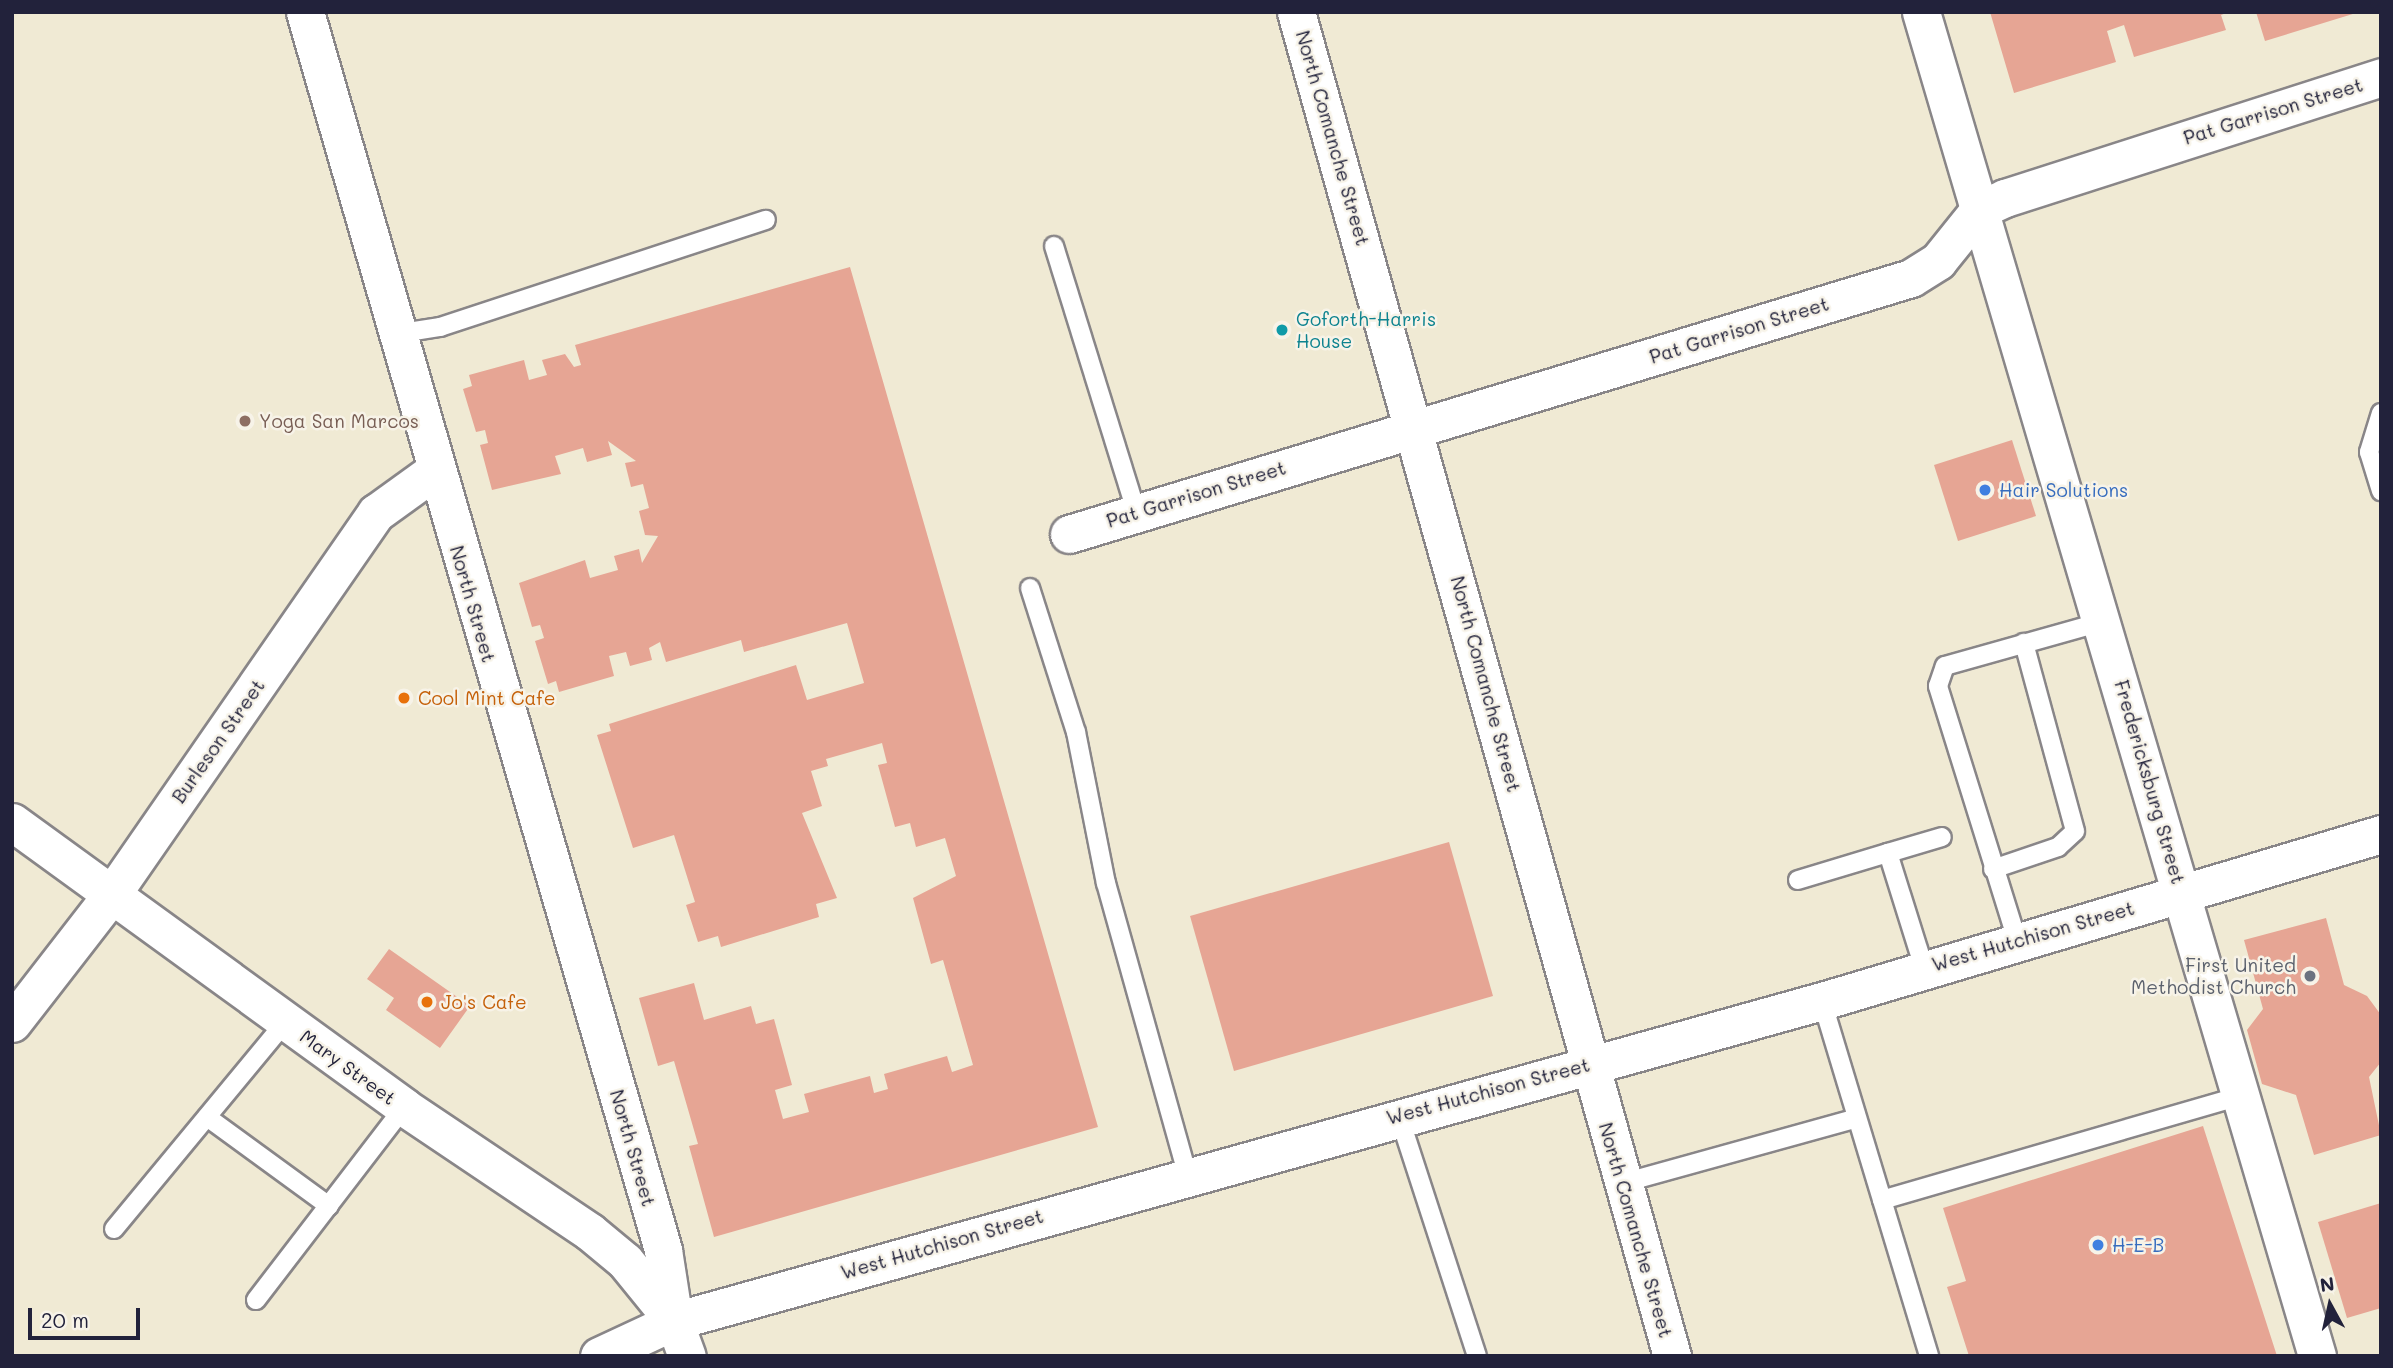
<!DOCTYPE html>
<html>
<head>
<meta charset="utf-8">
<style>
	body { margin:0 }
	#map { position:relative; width:2393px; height:1368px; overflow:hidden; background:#f0ead4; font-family:Mali,sans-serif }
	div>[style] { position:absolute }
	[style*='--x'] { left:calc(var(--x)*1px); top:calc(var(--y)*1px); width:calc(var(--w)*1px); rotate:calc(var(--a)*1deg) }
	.building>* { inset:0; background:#e6a594 }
	.roads { filter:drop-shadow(2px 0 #898688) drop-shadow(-2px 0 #898688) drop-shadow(0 2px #898688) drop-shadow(0 -2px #898688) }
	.lane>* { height:18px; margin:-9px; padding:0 9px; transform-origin:9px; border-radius:9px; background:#fff }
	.street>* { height:37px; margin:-18.5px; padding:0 18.5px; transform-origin:18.5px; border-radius:18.5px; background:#fff }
	.dots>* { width:19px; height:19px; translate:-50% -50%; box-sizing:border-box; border:4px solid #f7f3e8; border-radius:50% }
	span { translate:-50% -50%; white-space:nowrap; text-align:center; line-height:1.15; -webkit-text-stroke:5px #f7f3e8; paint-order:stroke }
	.street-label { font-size:19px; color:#22223b }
	.culture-label { font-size:19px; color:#0d838f }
	.left { translate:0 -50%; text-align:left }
	.education-label { font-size:19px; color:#785e54 }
	.shop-label { font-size:19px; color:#366cbe }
	.food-label { font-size:19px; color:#c56008 }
	.worship-label { font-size:19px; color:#5b616d }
	.right { translate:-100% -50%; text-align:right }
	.frame { position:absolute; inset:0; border:14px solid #22223b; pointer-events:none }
	.north { position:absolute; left:2295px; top:1270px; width:70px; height:70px; -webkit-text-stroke:5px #f7f3e8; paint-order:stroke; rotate:352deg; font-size:19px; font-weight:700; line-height:28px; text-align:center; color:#22223b }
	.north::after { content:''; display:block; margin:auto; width:24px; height:32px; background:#22223b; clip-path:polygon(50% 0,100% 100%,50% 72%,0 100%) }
	.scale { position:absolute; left:28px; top:1308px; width:112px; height:32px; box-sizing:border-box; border:4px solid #22223b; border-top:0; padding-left:9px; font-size:21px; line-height:24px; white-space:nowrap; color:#22223b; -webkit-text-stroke:5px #f7f3e8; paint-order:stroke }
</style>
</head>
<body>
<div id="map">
	<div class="building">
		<i style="clip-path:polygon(1990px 12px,2229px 12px,2221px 15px,2226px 30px,2134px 57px,2124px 25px,2107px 31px,2116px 62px,2014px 93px)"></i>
		<i style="clip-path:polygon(2256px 12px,2356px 12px,2356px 13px,2265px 41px)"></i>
		<i style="clip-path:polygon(850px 267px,1098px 1127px,714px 1237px,689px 1146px,698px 1144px,674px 1061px,658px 1066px,639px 998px,694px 983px,704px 1020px,751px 1006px,756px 1024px,774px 1019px,792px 1085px,775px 1090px,783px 1119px,809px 1112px,804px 1094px,870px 1076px,874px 1093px,888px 1089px,884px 1074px,947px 1056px,952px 1072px,973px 1065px,943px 960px,931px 964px,913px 898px,956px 876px,945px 838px,916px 847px,910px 823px,895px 827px,878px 765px,887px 763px,882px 743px,826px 759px,828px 766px,811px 771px,822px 806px,802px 813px,837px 898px,816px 904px,819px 917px,721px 947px,718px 936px,698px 942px,686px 905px,695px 902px,674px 835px,633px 848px,597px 735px,611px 731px,609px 724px,796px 665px,807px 700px,864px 683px,847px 623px,744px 652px,741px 640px,666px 662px,660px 642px,649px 648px,652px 660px,630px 666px,626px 652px,609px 656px,614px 676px,559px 692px,556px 681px,548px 684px,535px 641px,544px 638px,540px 625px,532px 627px,519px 583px,585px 560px,590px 578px,618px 570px,614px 556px,639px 549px,642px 563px,658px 536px,645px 535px,639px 511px,649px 508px,643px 484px,631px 487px,625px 463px,636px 461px,608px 441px,612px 455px,587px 462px,583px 448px,555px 456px,561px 474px,492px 490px,480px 445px,488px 443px,485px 430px,476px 432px,463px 389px,472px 386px,469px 375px,524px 360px,529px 380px,547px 375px,542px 360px,565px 354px,574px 367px,581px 365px,575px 345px)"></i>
		<i style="clip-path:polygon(2012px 440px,2036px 516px,1958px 541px,1934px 465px)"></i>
		<i style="clip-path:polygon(1449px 842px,1493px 996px,1234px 1071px,1190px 916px)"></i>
		<i style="clip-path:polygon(2326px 918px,2344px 985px,2367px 996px,2381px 1015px,2381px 1062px,2369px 1077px,2381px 1135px,2314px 1155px,2296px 1095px,2262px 1084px,2247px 1030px,2263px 1009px,2244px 940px)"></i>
		<i style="clip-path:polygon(389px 949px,470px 1006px,440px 1048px,386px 1010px,394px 998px,367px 979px)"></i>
		<i style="clip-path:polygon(2203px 1126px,2277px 1356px,1969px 1356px,1947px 1287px,1966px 1281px,1943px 1208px)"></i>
		<i style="clip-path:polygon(2381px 1203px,2381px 1308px,2347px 1318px,2318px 1222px)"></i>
	</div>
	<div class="roads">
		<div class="lane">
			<i style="--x:1054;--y:246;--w:277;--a:72.8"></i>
			<i style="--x:395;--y:334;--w:46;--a:-8.8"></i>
			<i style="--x:440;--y:327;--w:343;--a:-18.2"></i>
			<i style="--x:2381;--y:413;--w:41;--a:107.1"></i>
			<i style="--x:2369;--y:452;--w:41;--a:72.9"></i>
			<i style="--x:1030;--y:588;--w:151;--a:72.3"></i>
			<i style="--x:1076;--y:732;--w:154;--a:78.8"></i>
			<i style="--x:1106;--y:883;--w:301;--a:74.4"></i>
			<i style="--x:1888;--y:853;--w:56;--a:-16.5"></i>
			<i style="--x:1993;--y:869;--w:69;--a:-18.7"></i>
			<i style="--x:2058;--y:847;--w:23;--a:-43"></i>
			<i style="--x:2075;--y:831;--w:195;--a:-105.2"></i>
			<i style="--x:1798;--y:880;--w:94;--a:-16.7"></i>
			<i style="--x:1888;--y:853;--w:121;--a:72.6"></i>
			<i style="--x:2017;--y:940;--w:266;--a:-107.3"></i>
			<i style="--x:1938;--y:686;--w:21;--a:-71"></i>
			<i style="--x:1945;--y:666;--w:166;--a:-15.7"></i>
			<i style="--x:1822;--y:1001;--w:371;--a:73.2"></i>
			<i style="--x:1399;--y:1116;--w:252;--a:72"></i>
			<i style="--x:207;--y:1117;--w:151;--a:36.1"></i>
			<i style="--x:1623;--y:1183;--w:240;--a:-15.5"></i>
			<i style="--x:1882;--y:1200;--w:370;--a:-16.2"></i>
			<i style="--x:114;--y:1229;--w:270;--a:-50.4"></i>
			<i style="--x:256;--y:1300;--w:243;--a:-52.5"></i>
		</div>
		<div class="street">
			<i style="--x:305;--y:12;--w:1289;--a:73.87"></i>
			<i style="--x:663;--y:1250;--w:72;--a:81.2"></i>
			<i style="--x:674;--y:1321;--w:37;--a:70"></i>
			<i style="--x:1296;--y:12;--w:1396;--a:74.37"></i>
			<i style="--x:1921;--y:12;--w:1401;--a:73.58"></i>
			<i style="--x:1069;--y:534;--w:880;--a:-16.91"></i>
			<i style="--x:1911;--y:278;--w:32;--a:-32"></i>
			<i style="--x:1938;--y:261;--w:65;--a:-51.2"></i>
			<i style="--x:1979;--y:210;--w:29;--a:-25"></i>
			<i style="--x:2005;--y:198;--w:395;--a:-17.8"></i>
			<i style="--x:12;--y:822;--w:485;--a:36"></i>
			<i style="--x:404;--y:1107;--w:224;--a:33.9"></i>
			<i style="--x:590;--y:1232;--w:45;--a:39.6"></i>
			<i style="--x:625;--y:1261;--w:76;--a:50.9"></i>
			<i style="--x:12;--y:1023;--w:163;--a:-52.2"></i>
			<i style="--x:112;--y:894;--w:464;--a:-55.3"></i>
			<i style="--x:376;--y:513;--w:72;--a:-35.9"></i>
			<i style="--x:599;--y:1356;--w:83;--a:-25"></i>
			<i style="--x:674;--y:1321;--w:1192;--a:-15.58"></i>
			<i style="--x:1822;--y:1001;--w:583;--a:-16.63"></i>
		</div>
	</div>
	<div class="dots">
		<i style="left:1282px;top:330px;background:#0f9aa8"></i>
		<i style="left:245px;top:421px;background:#8d6e63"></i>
		<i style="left:1985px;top:490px;background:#3f7fe0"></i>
		<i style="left:404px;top:698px;background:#e8710a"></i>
		<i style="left:2310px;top:976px;background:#6b7280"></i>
		<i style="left:427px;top:1002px;background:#e8710a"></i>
		<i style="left:2098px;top:1245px;background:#3f7fe0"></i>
	</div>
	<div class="street-label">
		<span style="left:2273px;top:111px;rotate:-17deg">Pat Garrison Street</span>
		<span style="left:1333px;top:138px;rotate:74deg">North Comanche Street</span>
		<span style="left:1739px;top:330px;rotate:-17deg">Pat Garrison Street</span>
		<span style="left:1196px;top:494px;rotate:-17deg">Pat Garrison Street</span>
		<span style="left:473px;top:604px;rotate:74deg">North Street</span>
		<span style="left:1486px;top:684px;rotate:75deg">North Comanche Street</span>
		<span style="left:218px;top:741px;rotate:-55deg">Burleson Street</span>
		<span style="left:2150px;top:782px;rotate:74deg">Fredericksburg Street</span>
		<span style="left:2033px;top:936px;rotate:-16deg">West Hutchison Street</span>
		<span style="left:348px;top:1067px;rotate:36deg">Mary Street</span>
		<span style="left:1488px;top:1091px;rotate:-15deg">West Hutchison Street</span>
		<span style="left:633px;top:1148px;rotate:74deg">North Street</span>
		<span style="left:1636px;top:1230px;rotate:74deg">North Comanche Street</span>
		<span style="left:942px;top:1244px;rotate:-16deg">West Hutchison Street</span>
	</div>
	<div class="culture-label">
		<span class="left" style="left:1296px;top:330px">Goforth-Harris<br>House</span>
	</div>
	<div class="education-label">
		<span class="left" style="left:259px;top:421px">Yoga San Marcos</span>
	</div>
	<div class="shop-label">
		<span class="left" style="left:1999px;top:490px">Hair Solutions</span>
		<span class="left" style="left:2112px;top:1245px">H-E-B</span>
	</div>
	<div class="food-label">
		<span class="left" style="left:418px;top:698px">Cool Mint Cafe</span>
		<span class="left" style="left:441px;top:1002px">Jo's Cafe</span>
	</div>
	<div class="worship-label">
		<span class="right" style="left:2296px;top:976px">First United<br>Methodist Church</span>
	</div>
	<div class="frame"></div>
	<div class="north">N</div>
	<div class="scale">20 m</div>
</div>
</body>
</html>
